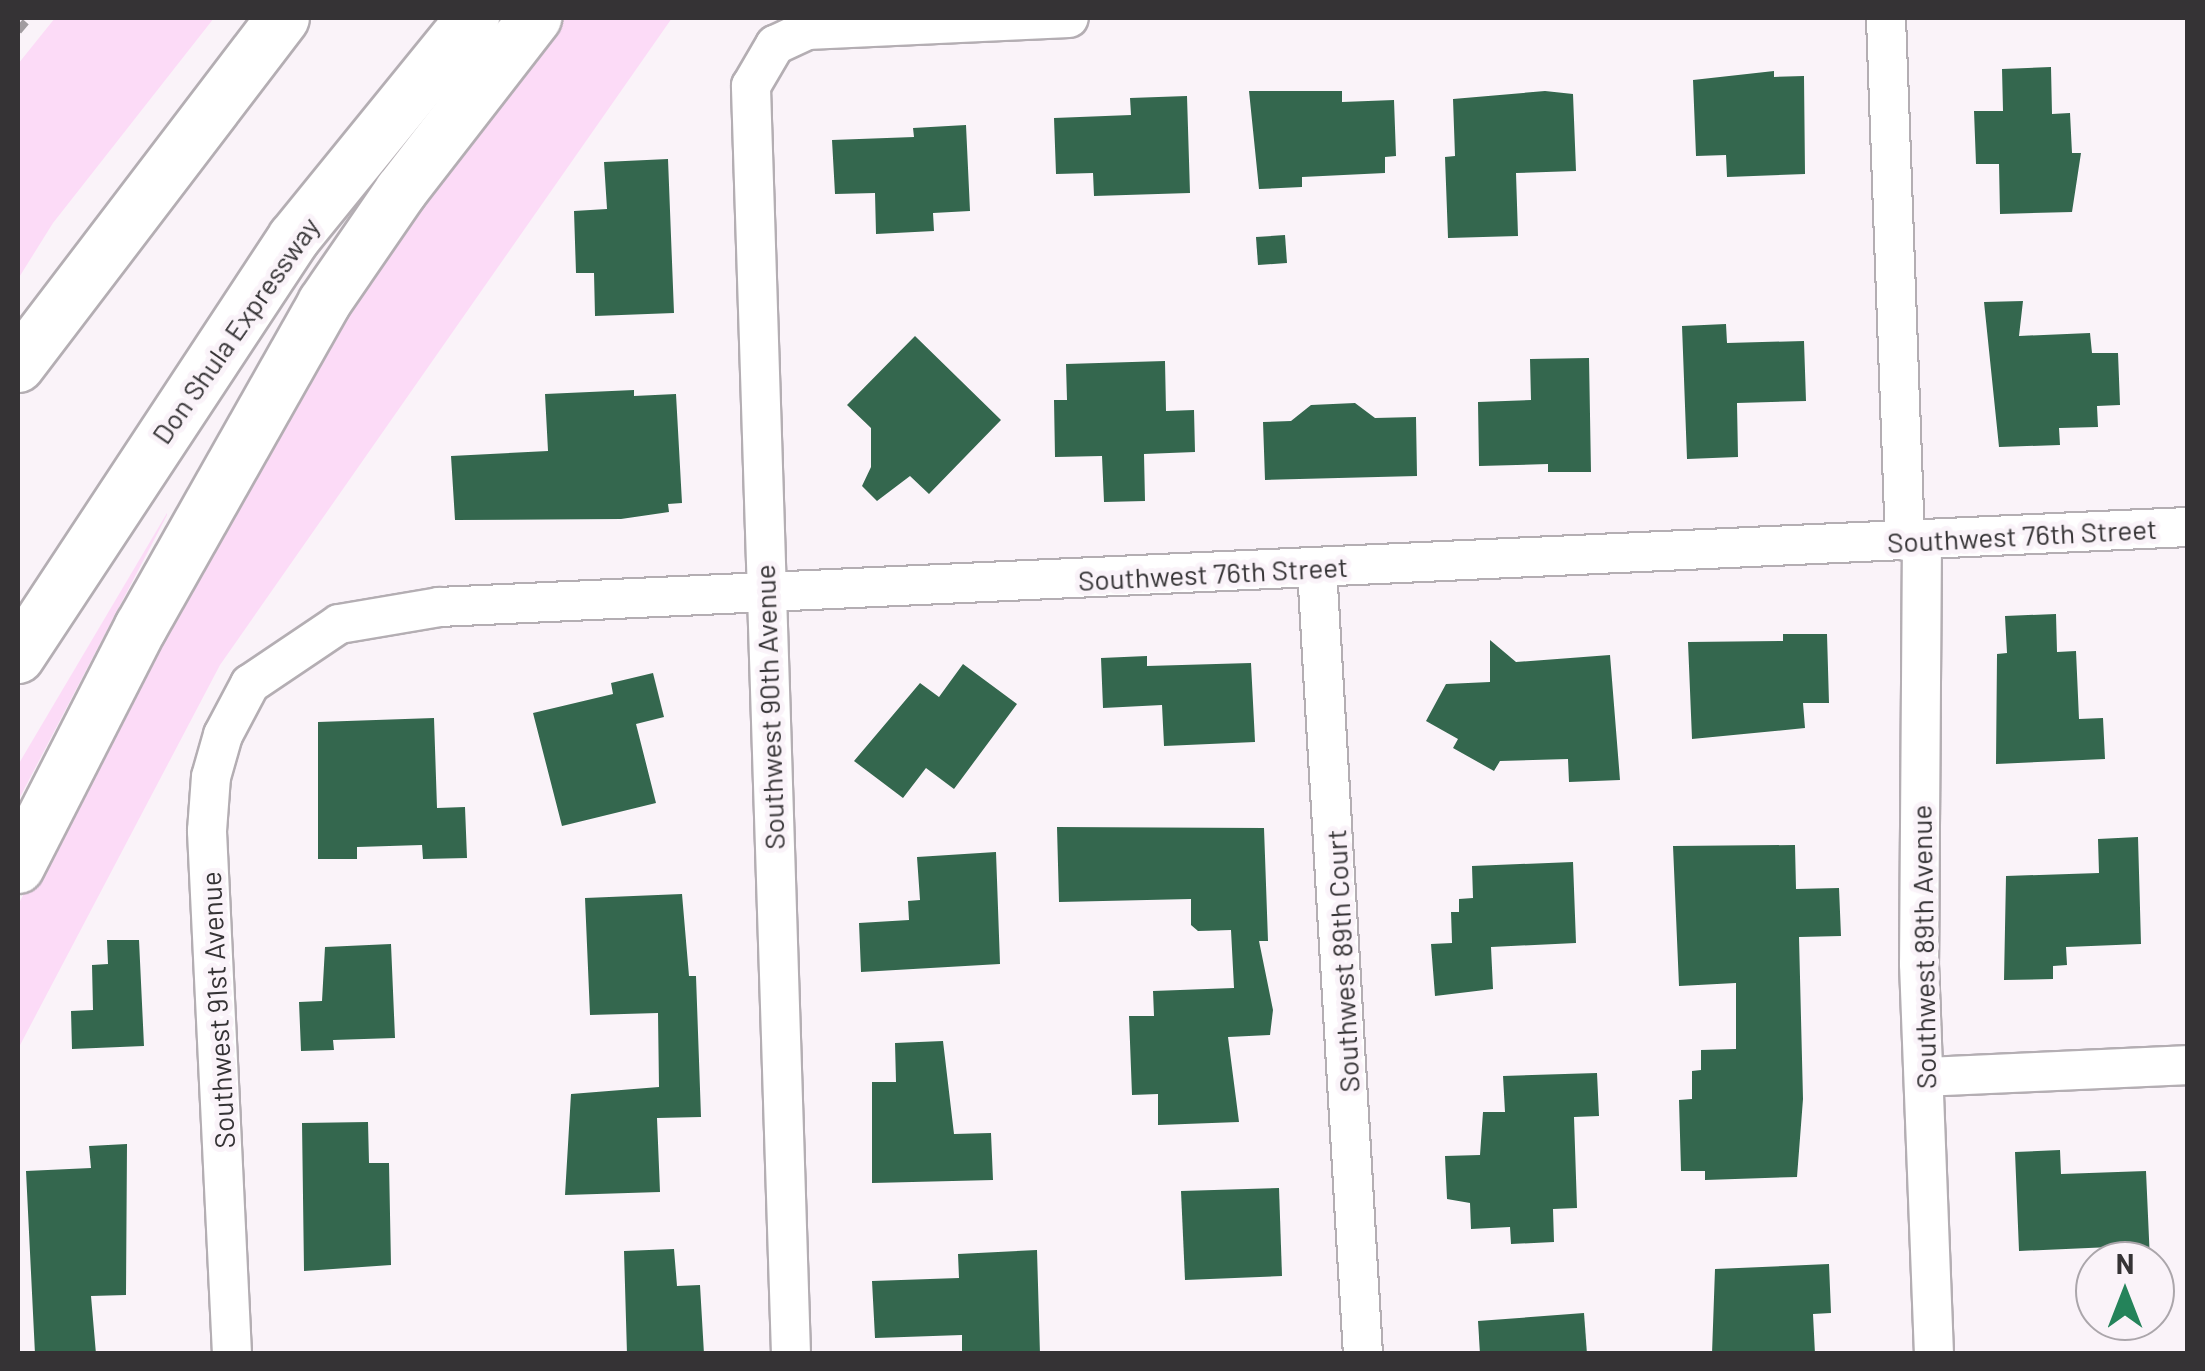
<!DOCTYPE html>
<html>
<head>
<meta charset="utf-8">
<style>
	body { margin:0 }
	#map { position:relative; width:2205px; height:1371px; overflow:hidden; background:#faf3f9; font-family:Barlow,sans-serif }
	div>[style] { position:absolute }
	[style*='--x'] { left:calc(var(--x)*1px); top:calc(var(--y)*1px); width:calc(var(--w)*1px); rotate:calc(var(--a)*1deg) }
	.green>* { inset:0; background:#fcdbf7 }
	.building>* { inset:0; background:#34674e }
	.roads { filter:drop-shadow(2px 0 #b4aeb3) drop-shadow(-2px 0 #b4aeb3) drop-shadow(0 2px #b4aeb3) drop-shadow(0 -2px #b4aeb3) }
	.minor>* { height:38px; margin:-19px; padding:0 19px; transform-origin:19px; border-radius:19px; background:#fff }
	.highway>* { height:52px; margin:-26px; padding:0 26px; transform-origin:26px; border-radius:26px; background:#fff }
	.rail>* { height:8px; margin-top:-4px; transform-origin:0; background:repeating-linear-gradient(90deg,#a19ca0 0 12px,transparent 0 24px) }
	span { translate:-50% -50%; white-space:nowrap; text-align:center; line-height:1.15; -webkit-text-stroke:10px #faf3f9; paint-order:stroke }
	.street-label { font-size:28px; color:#353335 }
	.frame { position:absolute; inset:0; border:20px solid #353335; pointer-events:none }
	.north { position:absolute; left:2075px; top:1241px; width:100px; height:100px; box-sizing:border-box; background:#faf3f9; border:2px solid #aba6ab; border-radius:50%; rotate:0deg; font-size:28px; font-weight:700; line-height:40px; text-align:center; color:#353335 }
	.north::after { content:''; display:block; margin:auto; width:35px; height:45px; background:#24835a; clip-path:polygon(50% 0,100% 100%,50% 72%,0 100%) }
</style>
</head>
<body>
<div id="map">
	<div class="green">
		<i style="clip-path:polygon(55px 18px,214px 18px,53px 223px,18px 279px,18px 64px)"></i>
		<i style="clip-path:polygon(561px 18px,672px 18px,220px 665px,18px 1049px,18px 905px,213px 530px,355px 292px)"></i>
		<i style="clip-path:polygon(167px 513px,167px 515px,18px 801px,18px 765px)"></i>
	</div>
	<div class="building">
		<i style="clip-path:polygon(2051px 67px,2052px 114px,2070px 113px,2072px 153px,2081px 153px,2072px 212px,2000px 214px,1999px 164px,1976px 164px,1974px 111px,2003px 111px,2002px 69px)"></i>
		<i style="clip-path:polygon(1774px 71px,1774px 77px,1804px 76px,1805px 174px,1727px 177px,1726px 155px,1696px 156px,1693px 80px)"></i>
		<i style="clip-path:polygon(1249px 91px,1342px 91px,1342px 102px,1394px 100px,1396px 156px,1385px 157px,1385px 173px,1302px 177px,1302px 187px,1259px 189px)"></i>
		<i style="clip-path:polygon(1545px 91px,1573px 94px,1576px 171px,1516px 173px,1518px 236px,1448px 238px,1445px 157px,1455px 156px,1453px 99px)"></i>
		<i style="clip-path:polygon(1187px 96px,1190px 193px,1094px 196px,1093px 173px,1056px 174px,1054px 118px,1131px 115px,1130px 98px)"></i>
		<i style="clip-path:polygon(966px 125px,970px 211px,933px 213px,934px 231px,876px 234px,875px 193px,835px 194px,832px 140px,914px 137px,913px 128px)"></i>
		<i style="clip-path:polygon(668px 159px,674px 313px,595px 316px,594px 273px,576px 273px,574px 211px,607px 209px,604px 162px)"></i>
		<i style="clip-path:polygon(1285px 235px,1287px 263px,1258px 265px,1256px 237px)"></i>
		<i style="clip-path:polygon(2023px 301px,2019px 336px,2090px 333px,2092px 353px,2118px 353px,2120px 405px,2097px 406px,2098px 427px,2059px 428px,2060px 445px,1999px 447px,1984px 302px)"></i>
		<i style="clip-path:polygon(1726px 324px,1727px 343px,1804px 341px,1806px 401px,1737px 403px,1738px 457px,1687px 459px,1682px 326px)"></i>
		<i style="clip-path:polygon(915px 336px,1001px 420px,929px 494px,910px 476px,877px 501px,862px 486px,871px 467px,871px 428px,847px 405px)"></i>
		<i style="clip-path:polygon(1589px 358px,1591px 472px,1548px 472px,1548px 464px,1479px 466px,1478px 402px,1531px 400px,1530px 359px)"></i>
		<i style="clip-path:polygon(1165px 361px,1166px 411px,1194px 410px,1195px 452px,1144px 454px,1145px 501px,1104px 502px,1102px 456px,1055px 457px,1054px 400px,1067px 400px,1066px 364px)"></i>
		<i style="clip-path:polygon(634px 390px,634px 396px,676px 394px,682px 503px,668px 504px,669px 512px,621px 519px,455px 520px,451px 456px,548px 451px,545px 394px)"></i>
		<i style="clip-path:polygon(1355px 403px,1375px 418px,1416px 417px,1417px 476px,1265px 480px,1263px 422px,1291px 421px,1311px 405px)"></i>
		<i style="clip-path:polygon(2056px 614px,2057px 652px,2076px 651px,2079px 719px,2103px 718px,2105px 759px,1996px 764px,1997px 654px,2007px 653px,2005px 616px)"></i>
		<i style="clip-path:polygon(1783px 634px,1827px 634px,1829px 703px,1803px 703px,1805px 728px,1692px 739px,1688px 642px,1783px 641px)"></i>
		<i style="clip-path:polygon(1490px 640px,1516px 662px,1610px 655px,1620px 780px,1569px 782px,1568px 759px,1500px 761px,1494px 771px,1453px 748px,1458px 739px,1426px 721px,1446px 684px,1490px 682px)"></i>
		<i style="clip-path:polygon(1147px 656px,1147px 666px,1251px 663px,1255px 742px,1164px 746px,1162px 705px,1103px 708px,1101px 658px)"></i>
		<i style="clip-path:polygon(963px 664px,1017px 704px,954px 789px,926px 768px,903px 798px,854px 761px,920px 683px,939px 697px)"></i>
		<i style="clip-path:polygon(653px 673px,664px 717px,636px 724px,656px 803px,562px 826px,533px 713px,613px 694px,611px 683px)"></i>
		<i style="clip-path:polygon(434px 718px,437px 808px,465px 807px,467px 858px,423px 859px,422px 845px,357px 847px,357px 859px,318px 859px,318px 722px)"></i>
		<i style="clip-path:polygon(1057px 827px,1264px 828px,1268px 941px,1259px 941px,1273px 1010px,1270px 1035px,1228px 1037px,1239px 1122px,1158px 1125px,1158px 1094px,1132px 1095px,1129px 1016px,1154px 1016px,1153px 991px,1234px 988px,1231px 930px,1198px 931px,1191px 925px,1191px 899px,1059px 902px)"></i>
		<i style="clip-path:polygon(2138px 837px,2141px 944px,2066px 947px,2067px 965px,2053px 966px,2053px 979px,2004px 980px,2006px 876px,2099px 873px,2098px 839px)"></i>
		<i style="clip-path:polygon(1795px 845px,1796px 889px,1839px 888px,1841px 936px,1799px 937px,1803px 1099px,1797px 1177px,1705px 1180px,1705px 1171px,1681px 1171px,1679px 1100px,1692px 1099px,1692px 1071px,1701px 1070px,1701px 1050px,1736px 1049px,1736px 983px,1679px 986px,1673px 846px)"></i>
		<i style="clip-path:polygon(996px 852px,1000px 964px,861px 972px,859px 923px,909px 920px,908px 901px,920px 900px,917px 857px)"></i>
		<i style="clip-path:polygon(1573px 862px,1576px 943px,1491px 947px,1493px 989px,1435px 996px,1431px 944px,1452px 943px,1451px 912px,1459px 912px,1459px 899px,1473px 898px,1472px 866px)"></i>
		<i style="clip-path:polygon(682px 894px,689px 976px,696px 976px,701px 1117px,657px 1118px,660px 1192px,565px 1195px,571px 1094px,659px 1087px,658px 1013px,590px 1015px,585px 898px)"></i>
		<i style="clip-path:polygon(107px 940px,139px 940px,144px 1046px,72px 1049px,71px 1011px,93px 1010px,92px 965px,108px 964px)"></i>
		<i style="clip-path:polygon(391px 944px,395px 1038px,333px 1040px,334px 1050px,301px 1051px,299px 1002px,322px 1001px,325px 947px)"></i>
		<i style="clip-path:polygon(943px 1041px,954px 1134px,991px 1133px,993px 1180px,872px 1183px,872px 1082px,896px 1082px,895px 1043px)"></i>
		<i style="clip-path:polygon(1597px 1073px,1599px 1116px,1574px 1117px,1577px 1208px,1553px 1209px,1554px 1242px,1511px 1244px,1510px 1227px,1471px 1229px,1470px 1203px,1447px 1199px,1445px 1156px,1480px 1155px,1483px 1112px,1505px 1112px,1503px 1076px)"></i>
		<i style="clip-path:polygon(368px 1122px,369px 1163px,389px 1163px,391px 1265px,304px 1271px,302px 1123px)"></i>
		<i style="clip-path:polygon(127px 1144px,126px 1295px,91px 1296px,96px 1354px,35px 1354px,26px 1171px,91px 1168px,89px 1146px)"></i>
		<i style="clip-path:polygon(2060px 1150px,2061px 1174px,2146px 1171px,2150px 1261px,2112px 1261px,2111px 1247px,2019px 1251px,2015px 1152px)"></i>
		<i style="clip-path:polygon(1279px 1188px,1282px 1276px,1185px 1280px,1181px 1191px)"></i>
		<i style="clip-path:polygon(674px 1249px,677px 1286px,700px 1285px,704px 1354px,627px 1354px,624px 1251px)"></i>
		<i style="clip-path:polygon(1037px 1250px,1040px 1354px,962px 1354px,962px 1335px,875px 1338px,872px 1281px,959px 1278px,958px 1254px)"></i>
		<i style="clip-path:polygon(1829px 1264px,1831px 1313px,1813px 1314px,1815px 1354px,1712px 1354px,1715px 1269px)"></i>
		<i style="clip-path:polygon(1584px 1313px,1587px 1354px,1480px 1354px,1478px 1321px)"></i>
	</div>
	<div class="roads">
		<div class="minor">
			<i style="--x:1886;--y:18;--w:523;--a:87.92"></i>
			<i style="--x:1922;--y:540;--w:424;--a:90.4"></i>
			<i style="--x:1919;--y:964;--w:390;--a:87.8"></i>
			<i style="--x:1317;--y:569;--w:786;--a:86.65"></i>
			<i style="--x:1924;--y:1077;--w:264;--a:-2.6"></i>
			<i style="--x:232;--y:1354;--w:524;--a:-92.74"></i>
			<i style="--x:207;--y:831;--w:54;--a:-85.8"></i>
			<i style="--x:211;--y:777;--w:44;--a:-74.1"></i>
			<i style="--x:223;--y:735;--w:58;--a:-62.1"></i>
			<i style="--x:250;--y:684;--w:107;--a:-34"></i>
			<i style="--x:339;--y:624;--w:101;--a:-9.6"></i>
			<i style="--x:439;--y:607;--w:1751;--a:-2.62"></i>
			<i style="--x:791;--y:1354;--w:1269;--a:-91.81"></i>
			<i style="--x:751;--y:86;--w:48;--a:-59.7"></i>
			<i style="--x:775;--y:45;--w:35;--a:-25"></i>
			<i style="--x:807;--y:30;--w:262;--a:-2.6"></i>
		</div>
		<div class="highway">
			<i style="--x:18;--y:366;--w:437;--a:-52.7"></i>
			<i style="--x:18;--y:657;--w:502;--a:-56.63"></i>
			<i style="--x:294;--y:238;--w:284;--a:-50.9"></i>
			<i style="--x:18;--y:867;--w:270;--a:-62.9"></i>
			<i style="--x:141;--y:627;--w:372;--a:-60.5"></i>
			<i style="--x:324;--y:303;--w:136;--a:-55.5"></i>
			<i style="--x:401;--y:191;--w:219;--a:-52.2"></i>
		</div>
	</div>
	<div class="rail">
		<i style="--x:18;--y:31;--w:17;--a:-50"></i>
	</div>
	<div class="street-label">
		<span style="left:235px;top:330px;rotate:-55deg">Don Shula Expressway</span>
		<span style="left:2022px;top:535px;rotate:-3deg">Southwest 76th Street</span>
		<span style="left:1213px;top:573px;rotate:-3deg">Southwest 76th Street</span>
		<span style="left:769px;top:707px;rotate:-92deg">Southwest 90th Avenue</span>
		<span style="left:1923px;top:947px;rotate:-91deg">Southwest 89th Avenue</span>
		<span style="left:1342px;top:961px;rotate:-93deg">Southwest 89th Court</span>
		<span style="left:217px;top:1010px;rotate:-93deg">Southwest 91st Avenue</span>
	</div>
	<div class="frame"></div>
	<div class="north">N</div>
</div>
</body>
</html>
